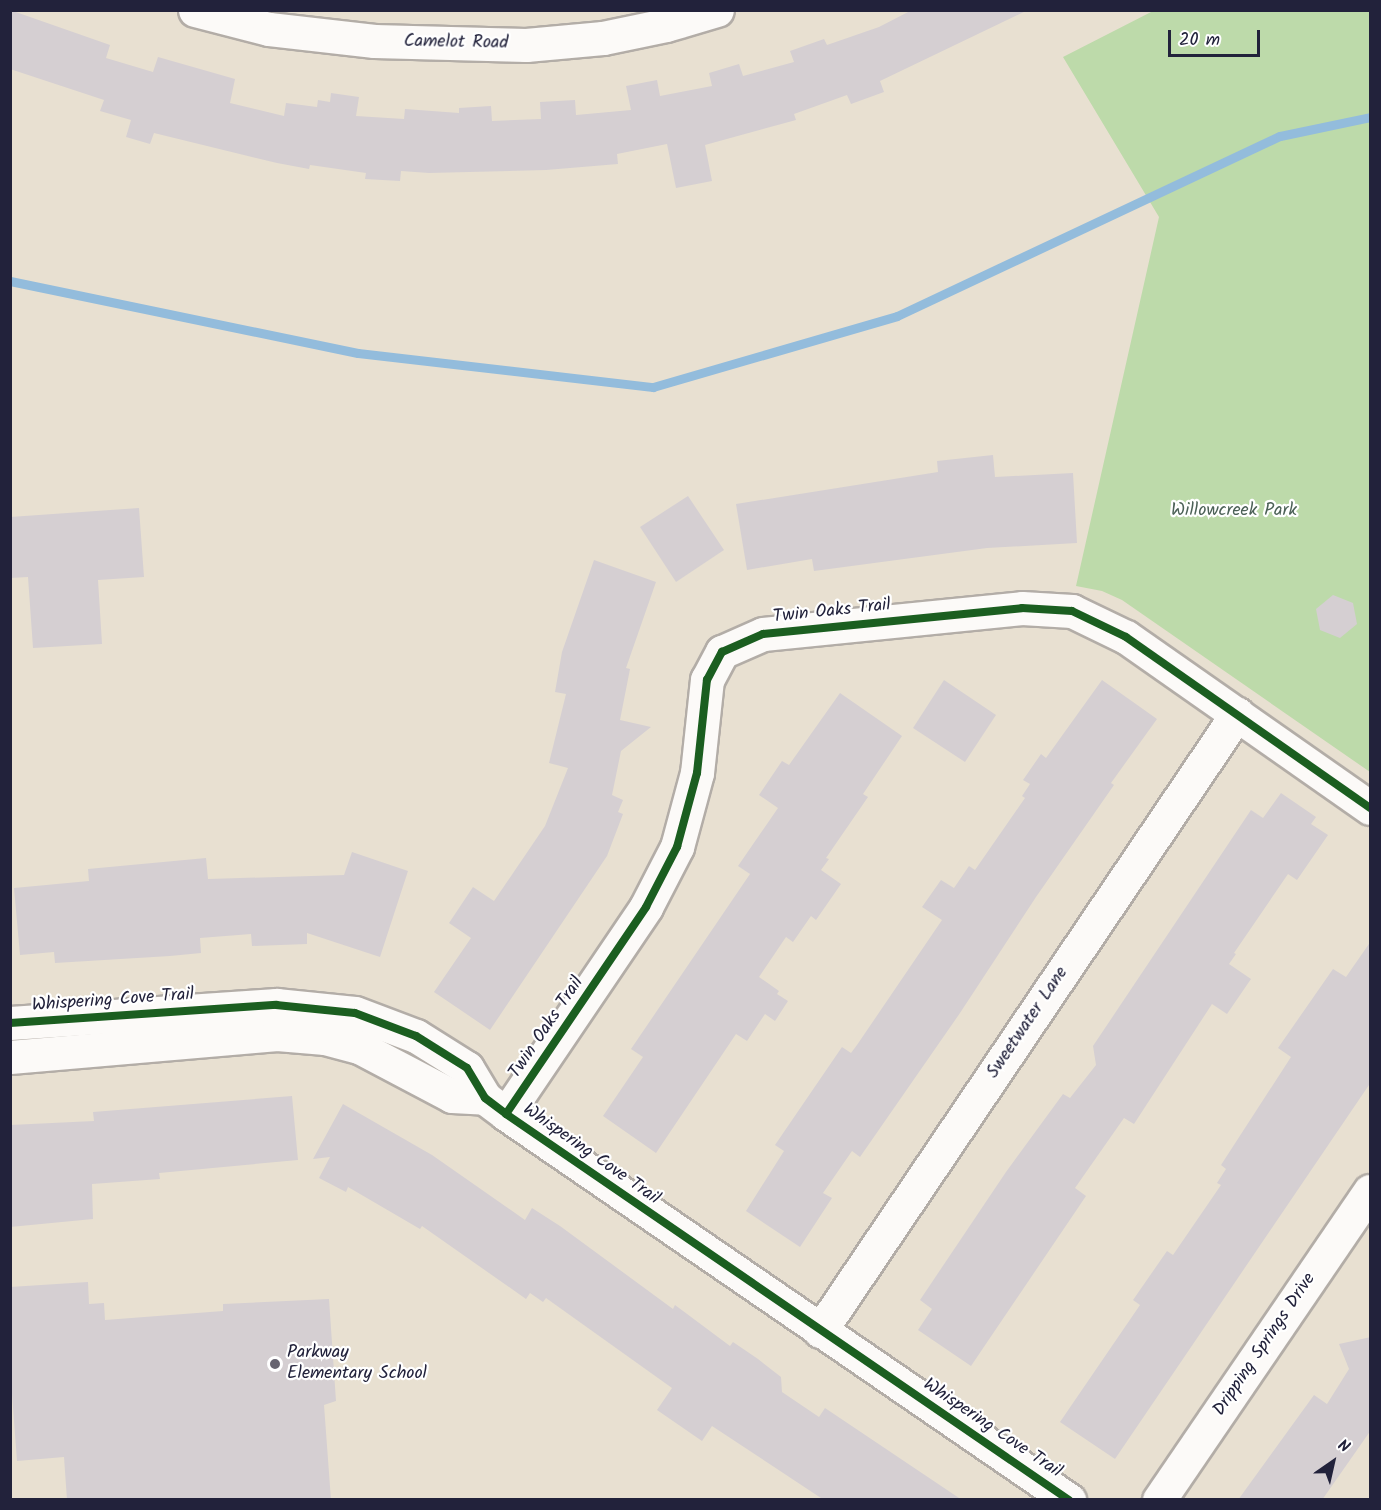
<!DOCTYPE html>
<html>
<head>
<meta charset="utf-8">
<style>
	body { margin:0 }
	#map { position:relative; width:1381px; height:1510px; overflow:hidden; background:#e8e0d1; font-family:Kalam,sans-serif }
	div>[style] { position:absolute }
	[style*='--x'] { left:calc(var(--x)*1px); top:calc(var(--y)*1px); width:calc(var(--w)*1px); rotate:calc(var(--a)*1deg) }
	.green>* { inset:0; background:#bddaaa }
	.stream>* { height:9px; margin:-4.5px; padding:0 4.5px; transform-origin:4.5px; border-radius:4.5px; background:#93bcdc }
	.building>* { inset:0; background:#d5cfd2 }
	.roads { filter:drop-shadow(2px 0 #b3ada7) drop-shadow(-2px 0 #b3ada7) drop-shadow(0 2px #b3ada7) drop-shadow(0 -2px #b3ada7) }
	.minor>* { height:33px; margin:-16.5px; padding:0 16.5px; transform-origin:16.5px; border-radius:16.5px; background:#fcfaf8 }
	.cycleway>* { height:8px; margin:-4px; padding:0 4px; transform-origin:4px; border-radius:4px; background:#1b5e20 }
	.dots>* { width:16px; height:16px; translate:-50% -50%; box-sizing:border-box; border:3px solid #fff; border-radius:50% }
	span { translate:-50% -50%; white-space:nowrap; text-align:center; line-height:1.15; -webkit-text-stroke:4.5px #fff; paint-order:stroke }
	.street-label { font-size:18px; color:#22223b }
	.park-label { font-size:18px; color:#4c6157 }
	.poi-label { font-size:18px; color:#22223b }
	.left { translate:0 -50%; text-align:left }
	.frame { position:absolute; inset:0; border:12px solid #22223b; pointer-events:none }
	.north { position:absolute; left:1303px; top:1432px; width:60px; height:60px; -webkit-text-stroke:4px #fff; paint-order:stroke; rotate:34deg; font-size:16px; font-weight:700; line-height:24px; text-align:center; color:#22223b }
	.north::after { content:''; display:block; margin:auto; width:21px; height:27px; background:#22223b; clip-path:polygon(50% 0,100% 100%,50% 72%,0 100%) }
	.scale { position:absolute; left:1168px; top:30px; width:92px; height:27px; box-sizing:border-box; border:3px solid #22223b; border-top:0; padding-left:8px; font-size:18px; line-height:21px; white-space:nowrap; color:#22223b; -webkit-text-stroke:4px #fff; paint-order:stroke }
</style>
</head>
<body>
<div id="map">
	<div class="green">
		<i style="clip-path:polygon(1153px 11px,1370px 11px,1370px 772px,1122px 600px,1102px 591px,1076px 586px,1159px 217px,1063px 57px)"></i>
	</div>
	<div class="stream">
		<i style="--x:10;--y:281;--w:355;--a:11.7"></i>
		<i style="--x:358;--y:353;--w:297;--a:6.6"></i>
		<i style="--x:653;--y:387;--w:254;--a:-16.2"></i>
		<i style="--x:897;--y:316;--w:423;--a:-25.2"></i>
		<i style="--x:1280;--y:136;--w:92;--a:-11.9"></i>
	</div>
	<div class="building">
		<i style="clip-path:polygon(10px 10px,110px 45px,106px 58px,153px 72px,158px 57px,235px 79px,230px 103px,284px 116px,286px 103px,317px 107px,318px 100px,330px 102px,331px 93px,359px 97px,356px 116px,404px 119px,405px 109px,459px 113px,459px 108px,491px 106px,492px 121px,541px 119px,540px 102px,575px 100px,576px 115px,631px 110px,626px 86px,657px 80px,660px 96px,712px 86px,709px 73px,739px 64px,743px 76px,794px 62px,790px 51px,824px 39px,827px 45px,879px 27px,912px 10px,1028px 10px,880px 81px,884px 92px,851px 104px,847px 95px,794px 114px,796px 120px,705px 145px,712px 181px,676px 188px,667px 144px,617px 154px,618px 164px,546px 170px,429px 173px,401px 171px,400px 181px,365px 179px,366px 173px,310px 165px,309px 169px,277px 163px,154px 133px,150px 144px,126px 137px,131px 120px,100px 111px,104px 100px,10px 69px)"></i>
		<i style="clip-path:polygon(993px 455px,995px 477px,1073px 473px,1077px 543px,987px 548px,814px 571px,812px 559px,747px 570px,736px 504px,938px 472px,937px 461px)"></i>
		<i style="clip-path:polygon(688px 496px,724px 550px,676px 582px,640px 527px)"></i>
		<i style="clip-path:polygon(139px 508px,144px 577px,98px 580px,102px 644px,33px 648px,28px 577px,10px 578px,10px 517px)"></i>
		<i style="clip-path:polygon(594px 560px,656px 582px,626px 668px,630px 669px,620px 720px,651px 727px,621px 751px,612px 795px,623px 800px,618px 812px,623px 814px,607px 856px,490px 1030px,434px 992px,471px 938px,449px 923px,473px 887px,494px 901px,545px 826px,568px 768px,549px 763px,566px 694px,555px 692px,562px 652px)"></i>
		<i style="clip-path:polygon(1333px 595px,1353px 603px,1357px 624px,1340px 638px,1320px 630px,1316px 609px)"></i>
		<i style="clip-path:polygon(944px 680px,996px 715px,965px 762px,913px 728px)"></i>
		<i style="clip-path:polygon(1102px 680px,1157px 719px,1111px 783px,1114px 785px,1036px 897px,960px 1013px,860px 1157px,852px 1151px,823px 1193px,832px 1198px,800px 1247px,746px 1211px,784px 1151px,775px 1145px,842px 1047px,851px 1053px,857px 1045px,942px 920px,922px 907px,941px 880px,954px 888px,969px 866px,975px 870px,1025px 798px,1022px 796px,1030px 784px,1023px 780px,1041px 754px,1046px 758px)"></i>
		<i style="clip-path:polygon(840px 693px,902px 736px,863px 794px,868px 797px,826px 858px,829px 859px,821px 870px,841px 884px,816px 920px,811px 916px,793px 942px,786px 937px,759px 977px,779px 991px,777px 994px,788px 1001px,775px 1021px,765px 1014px,747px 1041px,736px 1034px,656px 1153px,603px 1116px,643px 1057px,631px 1049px,750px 874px,738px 866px,778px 808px,759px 795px,782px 761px,789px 765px)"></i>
		<i style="clip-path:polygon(1281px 793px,1316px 817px,1311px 824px,1328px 835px,1297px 880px,1288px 874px,1234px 953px,1236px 954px,1229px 964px,1251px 979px,1227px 1014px,1212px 1004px,1134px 1124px,1124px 1118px,1075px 1188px,1086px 1196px,971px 1366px,918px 1330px,932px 1309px,920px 1300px,1006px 1172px,1063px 1094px,1070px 1098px,1096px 1065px,1093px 1046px,1251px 810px,1263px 818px)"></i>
		<i style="clip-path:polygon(352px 852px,408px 871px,380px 957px,307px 933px,307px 944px,252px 946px,251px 934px,200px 938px,201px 953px,170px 956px,55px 963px,54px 952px,20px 955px,14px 888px,89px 881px,88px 869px,206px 858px,208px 879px,344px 875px)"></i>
		<i style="clip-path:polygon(1371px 941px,1371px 1082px,1115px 1459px,1060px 1422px,1140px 1305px,1133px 1300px,1167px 1251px,1173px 1255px,1221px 1185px,1217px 1183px,1226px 1169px,1221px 1165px,1291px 1057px,1278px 1048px,1333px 969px,1346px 977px)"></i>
		<i style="clip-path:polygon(292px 1096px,298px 1160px,159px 1173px,160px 1179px,92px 1184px,93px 1219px,10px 1227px,10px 1125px,94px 1121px,93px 1112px)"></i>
		<i style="clip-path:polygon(343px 1104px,432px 1155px,525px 1220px,532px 1208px,560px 1226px,673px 1309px,675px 1305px,730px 1346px,733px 1342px,758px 1359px,781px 1377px,782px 1392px,819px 1417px,825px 1408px,962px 1500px,824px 1500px,712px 1426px,702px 1441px,657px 1410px,672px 1388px,546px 1298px,543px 1302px,530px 1293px,526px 1299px,422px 1226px,420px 1229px,348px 1187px,346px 1192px,319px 1178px,330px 1157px,313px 1159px)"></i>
		<i style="clip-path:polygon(88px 1282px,89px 1304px,104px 1303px,105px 1320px,223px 1311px,223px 1304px,329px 1299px,336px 1401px,324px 1405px,331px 1500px,67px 1500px,64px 1457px,17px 1461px,10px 1367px,10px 1287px)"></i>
		<i style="clip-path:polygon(1371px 1337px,1371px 1430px,1322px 1500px,1238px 1500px,1314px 1395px,1327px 1404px,1349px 1369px,1339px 1344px)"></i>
	</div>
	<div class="roads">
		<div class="minor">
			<i style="--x:195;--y:10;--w:76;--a:14.4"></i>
			<i style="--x:269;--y:29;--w:106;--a:6.5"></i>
			<i style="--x:374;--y:41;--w:152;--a:1.5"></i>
			<i style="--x:526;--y:45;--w:77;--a:-5.2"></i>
			<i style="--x:603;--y:38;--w:64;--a:-11.7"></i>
			<i style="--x:666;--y:25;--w:53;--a:-16.4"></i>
			<i style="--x:10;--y:1023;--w:267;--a:-3.9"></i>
			<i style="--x:276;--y:1005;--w:79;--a:5.8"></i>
			<i style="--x:355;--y:1013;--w:65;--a:20.7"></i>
			<i style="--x:416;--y:1036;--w:60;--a:32.1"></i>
			<i style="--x:467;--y:1068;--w:35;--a:59"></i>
			<i style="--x:485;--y:1098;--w:26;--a:37"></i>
			<i style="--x:506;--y:1114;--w:683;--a:34.44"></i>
			<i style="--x:10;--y:1057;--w:268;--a:-4.9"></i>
			<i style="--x:277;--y:1034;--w:48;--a:4.8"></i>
			<i style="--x:325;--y:1038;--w:35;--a:15"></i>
			<i style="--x:359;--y:1047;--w:105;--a:27.8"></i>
			<i style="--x:452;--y:1096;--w:33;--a:3"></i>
			<i style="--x:506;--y:1114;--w:250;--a:-55.9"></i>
			<i style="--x:646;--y:907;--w:68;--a:-62.7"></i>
			<i style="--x:677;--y:847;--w:77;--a:-74.9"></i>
			<i style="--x:697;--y:773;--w:94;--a:-83.9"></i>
			<i style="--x:707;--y:680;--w:32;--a:-62"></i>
			<i style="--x:722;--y:652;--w:45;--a:-23.7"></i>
			<i style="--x:763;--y:634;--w:260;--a:-5.7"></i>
			<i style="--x:1022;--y:608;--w:50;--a:3.4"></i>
			<i style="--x:1072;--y:611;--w:60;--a:25.7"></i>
			<i style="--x:1126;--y:637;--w:298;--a:35"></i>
			<i style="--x:820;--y:1331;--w:745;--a:-55.95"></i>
			<i style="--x:1159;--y:1500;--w:374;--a:-55.7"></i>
		</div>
	</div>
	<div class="cycleway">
		<i style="--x:10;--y:1023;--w:267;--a:-3.9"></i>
		<i style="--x:276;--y:1005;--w:79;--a:5.8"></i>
		<i style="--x:355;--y:1013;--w:65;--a:20.7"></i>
		<i style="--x:416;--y:1036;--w:60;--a:32.1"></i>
		<i style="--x:467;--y:1068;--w:35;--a:59"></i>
		<i style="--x:485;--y:1098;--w:26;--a:37"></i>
		<i style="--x:506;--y:1114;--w:683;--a:34.44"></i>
		<i style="--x:506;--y:1114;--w:250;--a:-55.9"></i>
		<i style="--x:646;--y:907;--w:68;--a:-62.7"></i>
		<i style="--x:677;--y:847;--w:77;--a:-74.9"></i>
		<i style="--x:697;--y:773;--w:94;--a:-83.9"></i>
		<i style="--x:707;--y:680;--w:32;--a:-62"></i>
		<i style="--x:722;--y:652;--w:45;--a:-23.7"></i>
		<i style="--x:763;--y:634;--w:260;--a:-5.7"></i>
		<i style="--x:1022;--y:608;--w:50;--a:3.4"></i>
		<i style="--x:1072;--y:611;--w:60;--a:25.7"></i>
		<i style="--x:1126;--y:637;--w:298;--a:35"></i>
	</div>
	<div class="dots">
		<i style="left:275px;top:1364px;background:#676470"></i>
	</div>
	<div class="street-label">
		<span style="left:456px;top:43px;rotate:1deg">Camelot Road</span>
		<span style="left:832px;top:612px;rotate:-6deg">Twin Oaks Trail</span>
		<span style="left:113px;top:1001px;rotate:-4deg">Whispering Cove Trail</span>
		<span style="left:1028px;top:1023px;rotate:-56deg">Sweetwater Lane</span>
		<span style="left:547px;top:1028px;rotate:-56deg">Twin Oaks Trail</span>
		<span style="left:591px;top:1155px;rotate:35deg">Whispering Cove Trail</span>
		<span style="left:1265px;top:1345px;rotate:-56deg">Dripping Springs Drive</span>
		<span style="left:992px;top:1429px;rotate:34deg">Whispering Cove Trail</span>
	</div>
	<div class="park-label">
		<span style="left:1234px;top:511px">Willowcreek Park</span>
	</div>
	<div class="poi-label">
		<span class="left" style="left:287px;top:1364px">Parkway<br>Elementary School</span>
	</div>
	<div class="frame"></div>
	<div class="north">N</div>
	<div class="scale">20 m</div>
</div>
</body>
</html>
